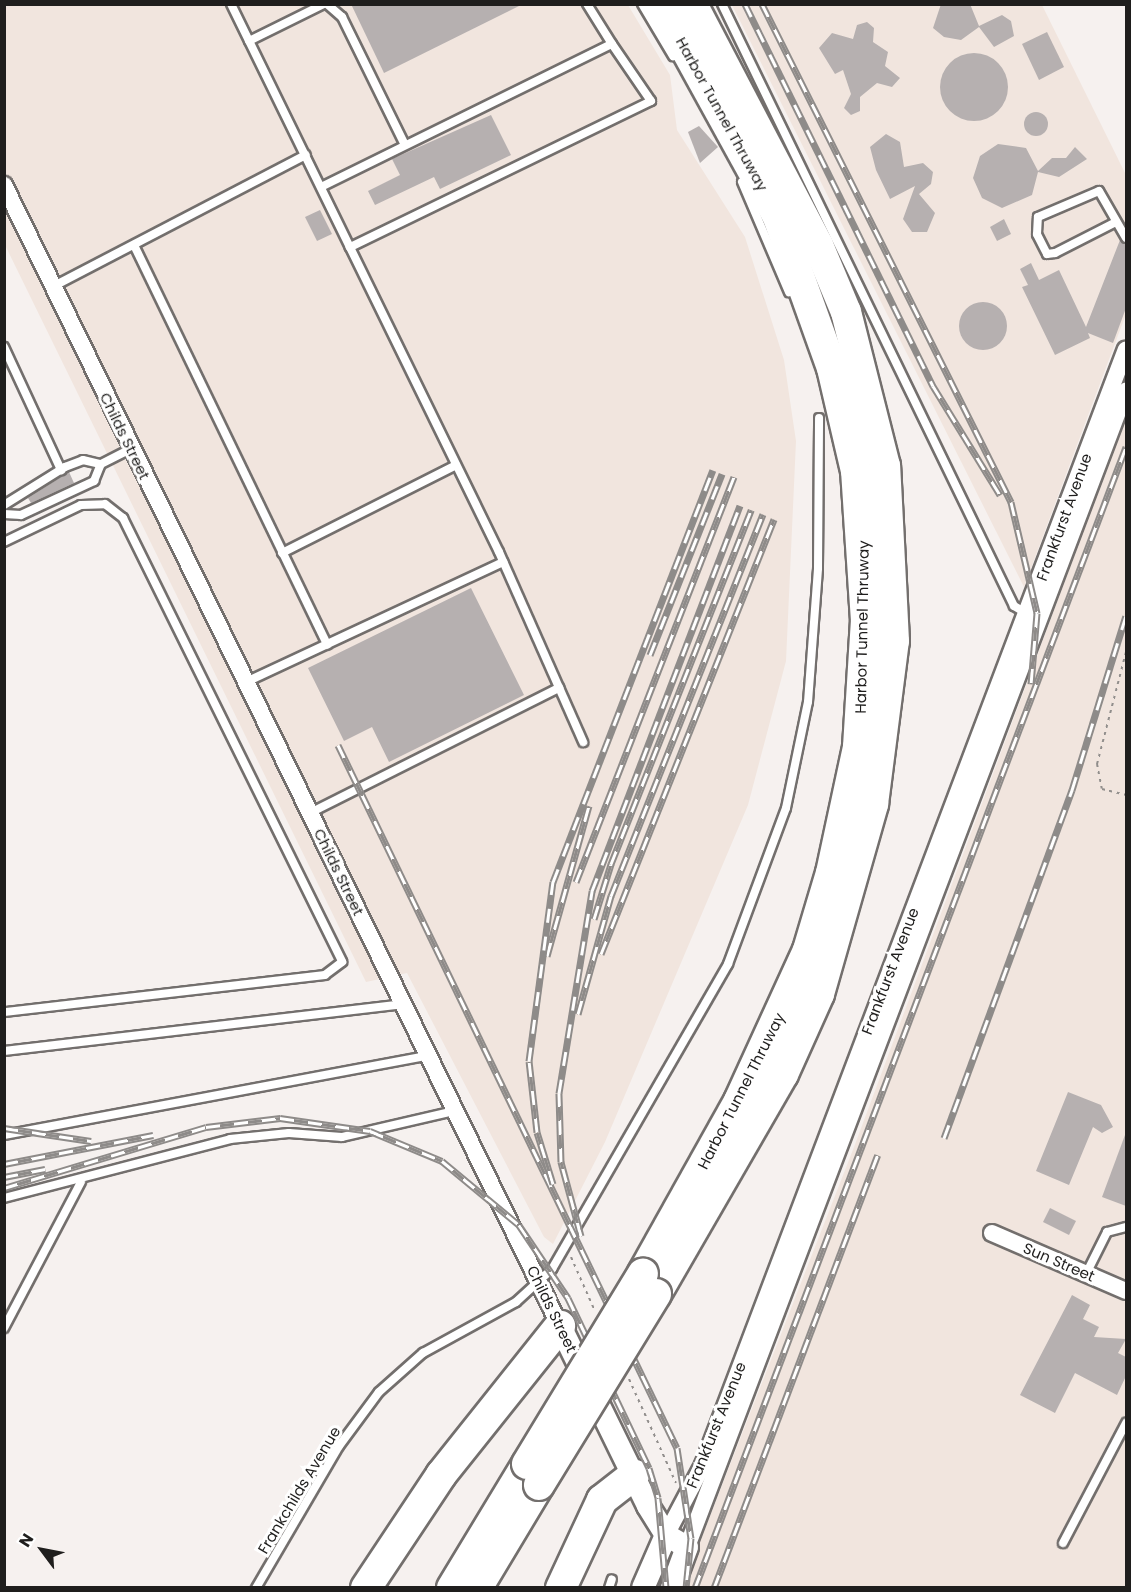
<!DOCTYPE html>
<html>
<head>
<meta charset="utf-8">
<style>
	body { margin:0 }
	#map { position:relative; width:1131px; height:1592px; overflow:hidden; background:#f6f1ef; font-family:Poppins,sans-serif }
	div>[style] { position:absolute }
	[style*='--x'] { left:calc(var(--x)*1px); top:calc(var(--y)*1px); width:calc(var(--w)*1px); rotate:calc(var(--a)*1deg) }
	.built>* { inset:0; background:#f1e5de }
	.building>* { inset:0; background:#b6b0b0 }
	.round { border-radius:50% }
	.path>* { height:2px; margin-top:-1px; transform-origin:0; background:repeating-linear-gradient(90deg,#918e8c 0 3px,transparent 0 7.5px) }
	.roads { filter:drop-shadow(2px 0 #736f6d) drop-shadow(-2px 0 #736f6d) drop-shadow(0 2px #736f6d) drop-shadow(0 -2px #736f6d) }
	.service>* { height:8px; margin:-4px; padding:0 4px; transform-origin:4px; border-radius:4px; background:#fff }
	.minor>* { height:16px; margin:-8px; padding:0 8px; transform-origin:8px; border-radius:8px; background:#fff }
	.secondary>* { height:22px; margin:-11px; padding:0 11px; transform-origin:11px; border-radius:11px; background:#fff }
	.motorway>* { height:30px; margin:-15px; padding:0 15px; transform-origin:15px; border-radius:15px; background:#fff }
	.rail>* { height:7px; margin-top:-3.5px; transform-origin:0; background:repeating-linear-gradient(90deg,#fff 0 14px,#8e8b89 0 28px); box-sizing:border-box; border-block:2px solid #8e8b89 }
	.bridges { filter:drop-shadow(2px 0 #736f6d) drop-shadow(-2px 0 #736f6d) drop-shadow(0 2px #736f6d) drop-shadow(0 -2px #736f6d) }
	.motorway-bridge>* { height:30px; margin:-15px; padding:0 15px; transform-origin:15px; border-radius:15px; background:#fff }
	span { translate:-50% -50%; white-space:nowrap; text-align:center; line-height:1.15; -webkit-text-stroke:6px #fff; paint-order:stroke }
	.street-label { font-size:15px; color:#1f1e1d }
	.frame { position:absolute; inset:0; border:6px solid #1f1e1d; pointer-events:none }
	.north { position:absolute; left:12px; top:1520px; width:60px; height:60px; -webkit-text-stroke:4px #fff; paint-order:stroke; rotate:302deg; font-size:16px; font-weight:700; line-height:24px; text-align:center; color:#1f1e1d }
	.north::after { content:''; display:block; margin:auto; width:21px; height:27px; background:#1f1e1d; clip-path:polygon(50% 0,100% 100%,50% 72%,0 100%) }
</style>
</head>
<body>
<div id="map">
	<div class="built">
		<i style="clip-path:polygon(5px 5px,628px 5px,670px 75px,677px 130px,745px 237px,784px 360px,796px 441px,786px 661px,748px 805px,605px 1142px,553px 1244px,544px 1237px,407px 973px,366px 982px,5px 245px)"></i>
		<i style="clip-path:polygon(732px 5px,1042px 5px,1126px 175px,1126px 314px,1024px 587px)"></i>
		<i style="clip-path:polygon(1126px 417px,1126px 1587px,682px 1588px,854px 1147px)"></i>
	</div>
	<div class="building">
		<i style="clip-path:polygon(351px 4px,523px 4px,384px 73px)"></i>
		<i style="clip-path:polygon(941px 4px,970px 4px,979px 26px,1002px 15px,1011px 21px,1014px 36px,994px 47px,979px 27px,961px 40px,944px 37px,933px 28px)"></i>
		<i style="clip-path:polygon(867px 22px,874px 28px,873px 42px,888px 52px,885px 66px,900px 78px,892px 87px,877px 83px,860px 97px,860px 111px,851px 115px,844px 108px,851px 94px,843px 70px,835px 74px,819px 48px,832px 33px,853px 39px,857px 25px)"></i>
		<i style="clip-path:polygon(1047px 32px,1064px 67px,1039px 80px,1022px 44px)"></i>
		<i class="round" style="left:940px;top:53px;width:68px;height:68px"></i>
		<i class="round" style="left:1024px;top:112px;width:24px;height:24px"></i>
		<i style="clip-path:polygon(491px 115px,511px 155px,440px 189px,434px 177px,375px 205px,368px 191px,400px 175px,392px 159px)"></i>
		<i style="clip-path:polygon(699px 126px,718px 147px,700px 163px,688px 132px)"></i>
		<i style="clip-path:polygon(886px 134px,900px 142px,904px 167px,923px 163px,933px 172px,931px 184px,919px 194px,935px 213px,927px 232px,912px 232px,903px 219px,915px 186px,890px 199px,876px 170px,870px 147px)"></i>
		<i style="clip-path:polygon(998px 144px,1026px 148px,1038px 171px,1052px 158px,1066px 158px,1075px 147px,1087px 159px,1059px 177px,1038px 172px,1032px 195px,1002px 208px,982px 198px,973px 178px,980px 156px)"></i>
		<i style="clip-path:polygon(320px 210px,332px 234px,317px 241px,305px 217px)"></i>
		<i style="clip-path:polygon(1004px 219px,1011px 234px,997px 241px,990px 227px)"></i>
		<i style="clip-path:polygon(1120px 240px,1126px 244px,1126px 308px,1113px 343px,1088px 333px,1090px 338px,1055px 355px,1022px 287px,1028px 285px,1020px 269px,1031px 263px,1039px 280px,1059px 270px,1086px 327px)"></i>
		<i class="round" style="left:959px;top:302px;width:48px;height:48px"></i>
		<i style="clip-path:polygon(69px 472px,74px 483px,31px 503px,28px 498px)"></i>
		<i style="clip-path:polygon(471px 588px,524px 695px,389px 762px,372px 727px,344px 741px,308px 668px)"></i>
		<i style="clip-path:polygon(1068px 1092px,1101px 1105px,1113px 1127px,1102px 1133px,1093px 1127px,1069px 1185px,1036px 1171px)"></i>
		<i style="clip-path:polygon(1125px 1135px,1126px 1135px,1126px 1206px,1102px 1197px)"></i>
		<i style="clip-path:polygon(1050px 1208px,1076px 1221px,1069px 1235px,1043px 1222px)"></i>
		<i style="clip-path:polygon(1072px 1295px,1090px 1305px,1083px 1319px,1099px 1327px,1094px 1337px,1126px 1339px,1118px 1353px,1126px 1357px,1126px 1376px,1117px 1395px,1075px 1373px,1055px 1413px,1020px 1395px)"></i>
	</div>
	<div class="path">
		<i style="--x:1126;--y:652;--w:116;--a:104.5"></i>
		<i style="--x:1097;--y:764;--w:25;--a:79"></i>
		<i style="--x:1102;--y:789;--w:25;--a:14"></i>
		<i style="--x:571;--y:1257;--w:57;--a:66.1"></i>
		<i style="--x:629;--y:1379;--w:114;--a:65.7"></i>
	</div>
	<div class="roads">
		<div class="service">
			<i style="--x:231;--y:4;--w:610;--a:63.94"></i>
			<i style="--x:499;--y:552;--w:208;--a:66.1"></i>
			<i style="--x:327;--y:4;--w:20;--a:41"></i>
			<i style="--x:342;--y:17;--w:140;--a:63.8"></i>
			<i style="--x:587;--y:4;--w:47;--a:58"></i>
			<i style="--x:642;--y:4;--w:61;--a:59.2"></i>
			<i style="--x:722;--y:4;--w:669;--a:64.12"></i>
			<i style="--x:1014;--y:606;--w:16;--a:30"></i>
			<i style="--x:249;--y:41;--w:84;--a:-26.3"></i>
			<i style="--x:742;--y:182;--w:120;--a:66.9"></i>
			<i style="--x:321;--y:187;--w:324;--a:-26.2"></i>
			<i style="--x:612;--y:44;--w:69;--a:55.6"></i>
			<i style="--x:651;--y:101;--w:335;--a:154.1"></i>
			<i style="--x:1114;--y:223;--w:66;--a:153"></i>
			<i style="--x:1055;--y:253;--w:8;--a:173"></i>
			<i style="--x:1047;--y:254;--w:22;--a:-117"></i>
			<i style="--x:1037;--y:234;--w:17;--a:-87"></i>
			<i style="--x:1038;--y:217;--w:66;--a:-23.1"></i>
			<i style="--x:1099;--y:191;--w:54;--a:60.1"></i>
			<i style="--x:134;--y:245;--w:444;--a:64.2"></i>
			<i style="--x:52;--y:287;--w:286;--a:-27.5"></i>
			<i style="--x:4;--y:347;--w:136;--a:65.1"></i>
			<i style="--x:4;--y:505;--w:72;--a:-31.9"></i>
			<i style="--x:65;--y:467;--w:19;--a:-21"></i>
			<i style="--x:83;--y:460;--w:18;--a:13"></i>
			<i style="--x:101;--y:464;--w:34;--a:-27"></i>
			<i style="--x:4;--y:514;--w:17;--a:3"></i>
			<i style="--x:21;--y:515;--w:81;--a:-25"></i>
			<i style="--x:94;--y:481;--w:18;--a:-68"></i>
			<i style="--x:4;--y:542;--w:85;--a:-25.7"></i>
			<i style="--x:81;--y:505;--w:24;--a:-2"></i>
			<i style="--x:105;--y:504;--w:23;--a:38"></i>
			<i style="--x:123;--y:518;--w:495;--a:63.7"></i>
			<i style="--x:342;--y:962;--w:21;--a:143"></i>
			<i style="--x:325;--y:975;--w:323;--a:173.4"></i>
			<i style="--x:282;--y:553;--w:195;--a:-26.8"></i>
			<i style="--x:246;--y:682;--w:284;--a:-25"></i>
			<i style="--x:310;--y:813;--w:279;--a:-26.7"></i>
			<i style="--x:4;--y:1051;--w:403;--a:-6.7"></i>
			<i style="--x:4;--y:1135;--w:430;--a:-10.6"></i>
			<i style="--x:4;--y:1198;--w:234;--a:-14.6"></i>
			<i style="--x:230;--y:1139;--w:59;--a:-5.8"></i>
			<i style="--x:289;--y:1133;--w:53;--a:4.3"></i>
			<i style="--x:342;--y:1137;--w:115;--a:-13.1"></i>
			<i style="--x:1086;--y:1274;--w:47;--a:-63.4"></i>
			<i style="--x:1107;--y:1232;--w:20;--a:-15"></i>
			<i style="--x:4;--y:1328;--w:165;--a:-62.2"></i>
			<i style="--x:1063;--y:1543;--w:136;--a:-62.3"></i>
			<i style="--x:256;--y:1588;--w:164;--a:-59.7"></i>
			<i style="--x:339;--y:1446;--w:67;--a:-53.5"></i>
			<i style="--x:379;--y:1392;--w:59;--a:-41.6"></i>
			<i style="--x:423;--y:1353;--w:106;--a:-28.7"></i>
			<i style="--x:516;--y:1302;--w:49;--a:-42.5"></i>
			<i style="--x:552;--y:1269;--w:352;--a:-60"></i>
			<i style="--x:728;--y:964;--w:166;--a:-69.6"></i>
			<i style="--x:786;--y:808;--w:108;--a:-78.3"></i>
			<i style="--x:808;--y:702;--w:134;--a:-85.7"></i>
			<i style="--x:818;--y:568;--w:150;--a:-89.6"></i>
			<i style="--x:609;--y:1588;--w:9;--a:-72"></i>
		</div>
		<div class="minor">
			<i style="--x:4;--y:185;--w:1269;--a:64.02"></i>
			<i style="--x:992;--y:1233;--w:146;--a:23.4"></i>
			<i style="--x:666;--y:1535;--w:79;--a:-62.1"></i>
			<i style="--x:703;--y:1465;--w:1193;--a:-69.24"></i>
			<i style="--x:687;--y:1547;--w:1237;--a:-69.21"></i>
		</div>
		<div class="secondary">
			<i style="--x:560;--y:1326;--w:200;--a:63.9"></i>
			<i style="--x:648;--y:1506;--w:34;--a:58"></i>
			<i style="--x:666;--y:1535;--w:24;--a:30"></i>
			<i style="--x:687;--y:1547;--w:44;--a:110.1"></i>
			<i style="--x:643;--y:1588;--w:58;--a:-66.5"></i>
		</div>
		<div class="motorway">
			<i style="--x:643;--y:1273;--w:197;--a:-60.8"></i>
			<i style="--x:739;--y:1101;--w:166;--a:-65.4"></i>
			<i style="--x:808;--y:950;--w:80;--a:-73.4"></i>
			<i style="--x:831;--y:873;--w:129;--a:-77.9"></i>
			<i style="--x:858;--y:747;--w:126;--a:-86.4"></i>
			<i style="--x:866;--y:621;--w:150;--a:-93.8"></i>
			<i style="--x:856;--y:471;--w:106;--a:-103.1"></i>
			<i style="--x:832;--y:368;--w:160;--a:-109.7"></i>
			<i style="--x:778;--y:217;--w:243;--a:-118.8"></i>
			<i style="--x:656;--y:1294;--w:254;--a:-60"></i>
			<i style="--x:783;--y:1074;--w:88;--a:-65.8"></i>
			<i style="--x:819;--y:994;--w:198;--a:-74.1"></i>
			<i style="--x:873;--y:804;--w:164;--a:-82.7"></i>
			<i style="--x:894;--y:641;--w:175;--a:-92.9"></i>
			<i style="--x:885;--y:466;--w:159;--a:-104.2"></i>
			<i style="--x:846;--y:312;--w:73;--a:-112.7"></i>
			<i style="--x:818;--y:245;--w:272;--a:-117.6"></i>
			<i style="--x:366;--y:1588;--w:136;--a:-56.4"></i>
			<i style="--x:441;--y:1475;--w:191;--a:-51.4"></i>
			<i style="--x:452;--y:1588;--w:145;--a:-58.8"></i>
			<i style="--x:477;--y:1588;--w:120;--a:-59"></i>
			<i style="--x:561;--y:1588;--w:97;--a:-65"></i>
			<i style="--x:602;--y:1500;--w:41;--a:-38"></i>
		</div>
	</div>
	<div class="rail">
		<i style="--x:745;--y:4;--w:426;--a:63.8"></i>
		<i style="--x:933;--y:386;--w:128;--a:58.4"></i>
		<i style="--x:762;--y:4;--w:557;--a:63.43"></i>
		<i style="--x:1011;--y:502;--w:114;--a:76.8"></i>
		<i style="--x:1037;--y:613;--w:71;--a:94.8"></i>
		<i style="--x:650;--y:655;--w:195;--a:-68.3"></i>
		<i style="--x:338;--y:745;--w:780;--a:64.26"></i>
		<i style="--x:677;--y:1448;--w:91;--a:81.2"></i>
		<i style="--x:691;--y:1538;--w:50;--a:95.7"></i>
		<i style="--x:576;--y:882;--w:435;--a:-68.7"></i>
		<i style="--x:594;--y:919;--w:58;--a:-72.8"></i>
		<i style="--x:611;--y:864;--w:381;--a:-68.4"></i>
		<i style="--x:601;--y:954;--w:468;--a:-68.3"></i>
		<i style="--x:547;--y:956;--w:156;--a:-74.4"></i>
		<i style="--x:578;--y:1014;--w:123;--a:-74.4"></i>
		<i style="--x:611;--y:896;--w:411;--a:-68.3"></i>
		<i style="--x:4;--y:1128;--w:88;--a:8.5"></i>
		<i style="--x:944;--y:1138;--w:371;--a:-69.8"></i>
		<i style="--x:1072;--y:790;--w:182;--a:-72.8"></i>
		<i style="--x:4;--y:1164;--w:152;--a:-11"></i>
		<i style="--x:4;--y:1177;--w:42;--a:-11"></i>
		<i style="--x:553;--y:1184;--w:54;--a:-107.1"></i>
		<i style="--x:537;--y:1132;--w:71;--a:-96.4"></i>
		<i style="--x:529;--y:1061;--w:181;--a:-82.4"></i>
		<i style="--x:553;--y:882;--w:442;--a:-68.8"></i>
		<i style="--x:4;--y:1188;--w:211;--a:-16.8"></i>
		<i style="--x:206;--y:1127;--w:75;--a:-6.9"></i>
		<i style="--x:280;--y:1118;--w:91;--a:8.2"></i>
		<i style="--x:370;--y:1131;--w:78;--a:22.6"></i>
		<i style="--x:442;--y:1161;--w:100;--a:39.7"></i>
		<i style="--x:519;--y:1225;--w:88;--a:56.1"></i>
		<i style="--x:568;--y:1298;--w:188;--a:64.5"></i>
		<i style="--x:649;--y:1468;--w:31;--a:73"></i>
		<i style="--x:658;--y:1498;--w:90;--a:84.9"></i>
		<i style="--x:581;--y:1236;--w:77;--a:-105.1"></i>
		<i style="--x:561;--y:1162;--w:69;--a:-91.7"></i>
		<i style="--x:559;--y:1093;--w:205;--a:-80.7"></i>
		<i style="--x:592;--y:891;--w:413;--a:-69"></i>
		<i style="--x:695;--y:1588;--w:1220;--a:-69.31"></i>
		<i style="--x:714;--y:1588;--w:463;--a:-69.3"></i>
	</div>
	<div class="bridges">
		<div class="motorway-bridge">
			<i style="--x:527;--y:1464;--w:223;--a:-58.7"></i>
			<i style="--x:539;--y:1485;--w:224;--a:-58.5"></i>
		</div>
	</div>
	<div class="street-label">
		<span style="left:722px;top:114px;rotate:61deg">Harbor Tunnel Thruway</span>
		<span style="left:125px;top:436px;rotate:64deg">Childs Street</span>
		<span style="left:1064px;top:517px;rotate:-70deg">Frankfurst Avenue</span>
		<span style="left:862px;top:627px;rotate:-89deg">Harbor Tunnel Thruway</span>
		<span style="left:339px;top:872px;rotate:64deg">Childs Street</span>
		<span style="left:890px;top:971px;rotate:-69deg">Frankfurst Avenue</span>
		<span style="left:741px;top:1091px;rotate:-63deg">Harbor Tunnel Thruway</span>
		<span style="left:1059px;top:1262px;rotate:23deg">Sun Street</span>
		<span style="left:552px;top:1309px;rotate:64deg">Childs Street</span>
		<span style="left:716px;top:1425px;rotate:-68deg">Frankfurst Avenue</span>
		<span style="left:299px;top:1490px;rotate:-59deg">Frankchilds Avenue</span>
	</div>
	<div class="frame"></div>
	<div class="north">N</div>
</div>
</body>
</html>
